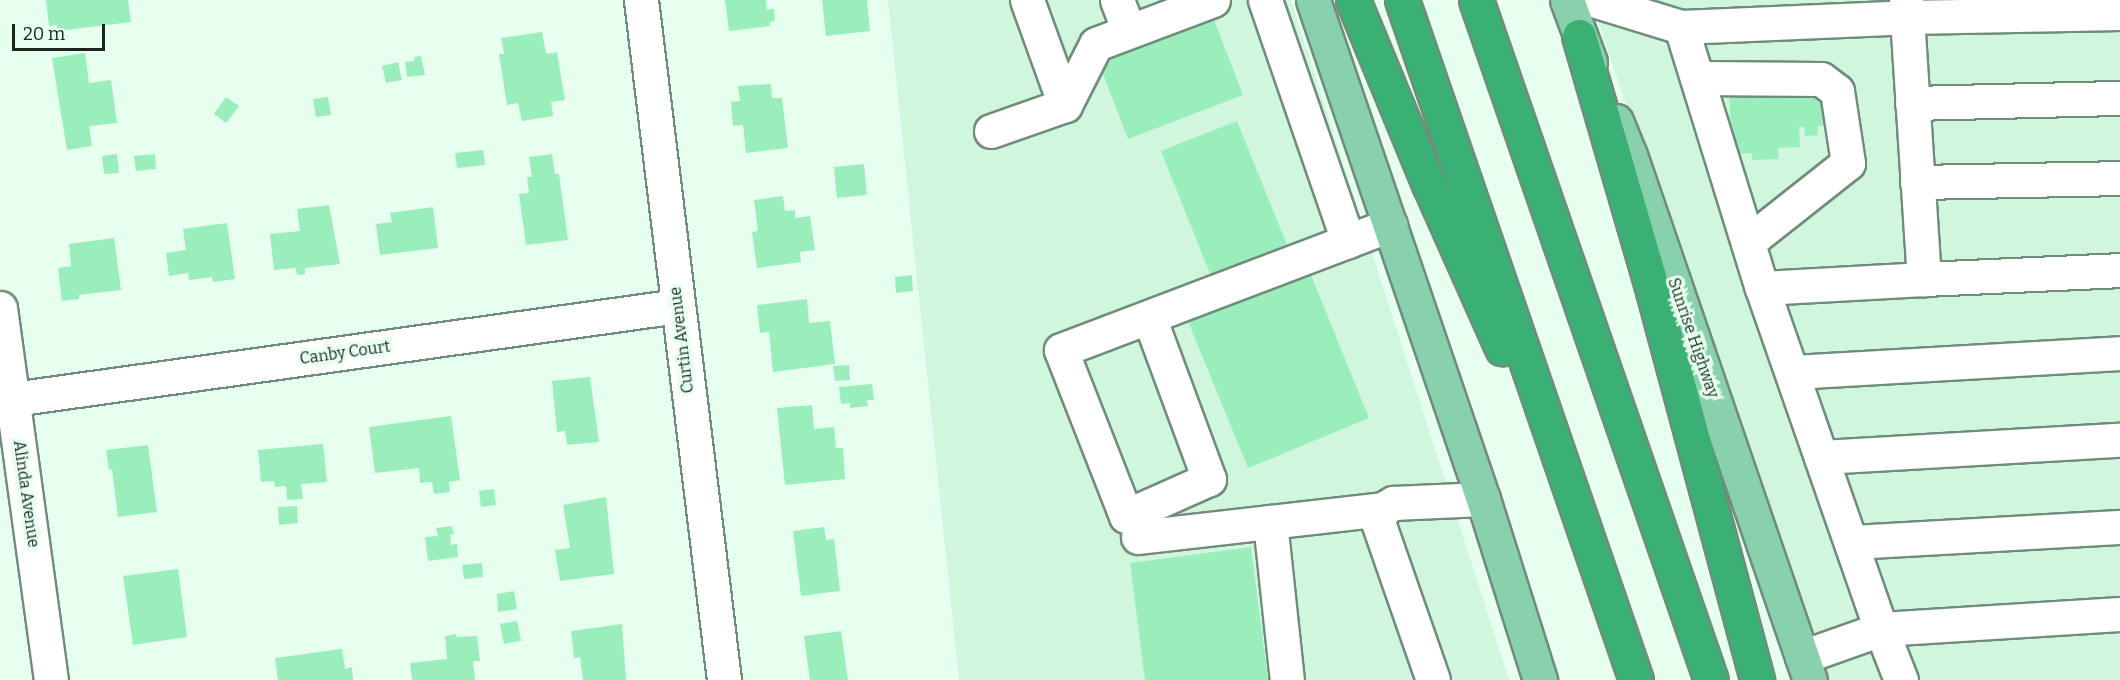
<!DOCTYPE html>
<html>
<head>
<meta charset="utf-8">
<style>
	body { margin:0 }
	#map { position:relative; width:2120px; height:680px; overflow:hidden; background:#e6ffef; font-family:Bitter,serif }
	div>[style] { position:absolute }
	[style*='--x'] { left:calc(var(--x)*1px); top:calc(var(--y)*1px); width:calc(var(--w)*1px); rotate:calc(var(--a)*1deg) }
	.built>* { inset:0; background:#d0f6de }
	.building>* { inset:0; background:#9aeebc }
	.roads { filter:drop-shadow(2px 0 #708c7b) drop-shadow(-2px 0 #708c7b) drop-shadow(0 2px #708c7b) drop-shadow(0 -2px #708c7b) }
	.minor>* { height:33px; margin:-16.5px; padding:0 16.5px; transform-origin:16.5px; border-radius:16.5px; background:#fff }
	.major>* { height:33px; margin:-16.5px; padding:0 16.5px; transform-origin:16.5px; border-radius:16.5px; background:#89d0ac }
	.highway>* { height:33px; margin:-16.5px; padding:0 16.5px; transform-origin:16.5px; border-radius:16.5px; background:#3ab075 }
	span { translate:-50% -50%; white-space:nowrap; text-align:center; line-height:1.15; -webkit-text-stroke:6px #e6ffef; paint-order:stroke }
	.street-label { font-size:16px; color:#1a261f }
	.scale { position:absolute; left:12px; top:24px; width:93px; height:27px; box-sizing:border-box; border:3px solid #1a261f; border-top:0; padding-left:8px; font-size:18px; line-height:21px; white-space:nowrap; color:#1a261f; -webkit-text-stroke:4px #e6ffef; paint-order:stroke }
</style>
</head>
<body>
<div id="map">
	<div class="built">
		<i style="clip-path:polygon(888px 0,1291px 0,1509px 680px,959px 680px)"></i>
		<i style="clip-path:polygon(1591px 0,2120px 0,2120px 680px,1818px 680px)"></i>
	</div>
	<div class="building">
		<i style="clip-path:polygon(46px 0,128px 0,131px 22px,57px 31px,57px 25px,49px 26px)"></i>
		<i style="clip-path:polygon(725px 0,766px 0,767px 10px,774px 9px,775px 21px,770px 22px,770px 26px,729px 31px)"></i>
		<i style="clip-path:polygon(822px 0,867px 0,870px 31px,826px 36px)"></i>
		<i style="clip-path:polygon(1213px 17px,1243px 95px,1128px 139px,1098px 61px)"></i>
		<i style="clip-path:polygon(542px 32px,546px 54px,557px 52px,565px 100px,551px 102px,553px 116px,522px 121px,518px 103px,507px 105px,499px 54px,504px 54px,501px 38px)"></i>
		<i style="clip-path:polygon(85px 53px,89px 83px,111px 80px,117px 123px,89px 126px,92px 146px,67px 150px,52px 58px)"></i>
		<i style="clip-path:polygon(421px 56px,425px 75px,407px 77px,405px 62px,415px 61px,414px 57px)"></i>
		<i style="clip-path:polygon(398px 62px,402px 80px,386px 83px,382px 66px)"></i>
		<i style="clip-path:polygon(771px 84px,772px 98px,782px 98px,788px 148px,746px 153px,743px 125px,733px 126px,731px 102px,740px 101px,738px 86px)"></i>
		<i style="clip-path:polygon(1779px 84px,1780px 96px,1811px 95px,1823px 106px,1824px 126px,1818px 126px,1818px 135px,1805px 136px,1804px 127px,1799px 127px,1800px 147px,1778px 148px,1779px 159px,1752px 160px,1752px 153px,1732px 154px,1729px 91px)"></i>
		<i style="clip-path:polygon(226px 97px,239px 106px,226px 123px,214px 114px)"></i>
		<i style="clip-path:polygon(328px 97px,331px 115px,316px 117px,313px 99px)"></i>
		<i style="clip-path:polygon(1237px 121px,1287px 245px,1211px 276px,1161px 151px)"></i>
		<i style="clip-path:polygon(483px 150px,485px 165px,457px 168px,455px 153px)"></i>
		<i style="clip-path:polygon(117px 154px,119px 173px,104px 174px,102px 156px)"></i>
		<i style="clip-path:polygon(155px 154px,156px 169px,136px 171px,134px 156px)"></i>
		<i style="clip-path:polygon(552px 154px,555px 174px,559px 174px,568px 240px,526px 245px,519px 194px,529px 193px,527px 177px,532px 177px,529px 157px)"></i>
		<i style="clip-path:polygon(864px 164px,867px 195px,837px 198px,834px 167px)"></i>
		<i style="clip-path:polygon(783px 196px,785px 211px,795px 210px,795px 218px,810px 216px,815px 250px,800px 252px,801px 262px,757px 268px,752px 232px,758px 231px,754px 200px)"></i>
		<i style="clip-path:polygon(329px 205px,340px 264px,305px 268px,305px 274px,297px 275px,296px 268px,274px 270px,270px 234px,300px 231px,297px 209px)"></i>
		<i style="clip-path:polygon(433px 207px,438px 248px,380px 255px,376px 224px,392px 222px,390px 213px)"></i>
		<i style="clip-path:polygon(227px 223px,235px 279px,213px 282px,212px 277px,189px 280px,188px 273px,169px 276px,166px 253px,186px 250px,183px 229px)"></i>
		<i style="clip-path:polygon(114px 238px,121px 290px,79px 295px,79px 299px,62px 301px,58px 268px,71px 266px,69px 244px)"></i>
		<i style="clip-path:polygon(1309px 270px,1369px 418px,1248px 468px,1187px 319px)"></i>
		<i style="clip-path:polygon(912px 275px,913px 291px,896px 293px,895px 277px)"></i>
		<i style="clip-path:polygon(807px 299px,809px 323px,830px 321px,835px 364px,773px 372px,769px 332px,760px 333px,757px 305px)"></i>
		<i style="clip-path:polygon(849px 365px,850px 380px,835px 381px,833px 366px)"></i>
		<i style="clip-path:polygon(590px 377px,599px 442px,567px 445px,565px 431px,557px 432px,552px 381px)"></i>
		<i style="clip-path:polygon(872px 384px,874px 400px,867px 400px,868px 406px,850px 408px,850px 403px,841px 404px,839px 387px)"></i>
		<i style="clip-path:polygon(812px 405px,814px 429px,834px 427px,836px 448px,843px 448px,845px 479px,785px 485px,777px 408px)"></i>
		<i style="clip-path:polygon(451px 416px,460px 480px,449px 482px,450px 492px,434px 494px,432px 482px,420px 483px,419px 468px,375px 473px,369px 427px)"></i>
		<i style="clip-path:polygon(323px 444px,327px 482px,301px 484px,303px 499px,287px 500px,286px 486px,275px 487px,274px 481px,261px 482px,258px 450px)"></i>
		<i style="clip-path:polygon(148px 445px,157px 512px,118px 517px,112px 469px,109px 470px,106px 450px)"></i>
		<i style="clip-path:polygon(494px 489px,496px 505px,481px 507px,479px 491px)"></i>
		<i style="clip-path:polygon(606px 497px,614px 574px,560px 581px,555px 550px,570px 548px,563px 505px)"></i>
		<i style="clip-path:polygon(297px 506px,298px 523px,279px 525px,278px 507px)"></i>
		<i style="clip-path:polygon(452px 526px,454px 534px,450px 535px,451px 545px,457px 544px,458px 557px,428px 561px,425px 537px,438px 536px,436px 528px)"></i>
		<i style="clip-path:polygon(824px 527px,826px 540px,834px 539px,840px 591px,801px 596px,793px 531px)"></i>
		<i style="clip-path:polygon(1251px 547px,1268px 680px,1145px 680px,1130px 563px)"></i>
		<i style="clip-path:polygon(482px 563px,483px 577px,464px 579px,462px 565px)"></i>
		<i style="clip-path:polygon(178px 569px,187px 637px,133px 645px,123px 576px)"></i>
		<i style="clip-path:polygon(514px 591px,517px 609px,498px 612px,497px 594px)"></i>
		<i style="clip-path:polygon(517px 621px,521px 641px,504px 644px,500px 624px)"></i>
		<i style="clip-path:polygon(622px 624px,626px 680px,583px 680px,580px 657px,574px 658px,571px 631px)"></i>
		<i style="clip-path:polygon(841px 631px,848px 680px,810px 680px,804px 636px)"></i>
		<i style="clip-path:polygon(456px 634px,456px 637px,477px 636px,480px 661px,473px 661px,475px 680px,412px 680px,410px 663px,447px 659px,445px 636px)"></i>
		<i style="clip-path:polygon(342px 649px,345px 669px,352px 667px,353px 680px,278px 680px,275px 658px)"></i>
	</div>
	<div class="roads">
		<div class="minor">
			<i style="--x:641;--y:0;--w:685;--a:83.04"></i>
			<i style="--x:1027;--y:0;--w:112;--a:70.1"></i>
			<i style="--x:1117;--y:0;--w:33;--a:69"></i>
			<i style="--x:1265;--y:0;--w:255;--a:71"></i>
			<i style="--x:1593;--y:0;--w:92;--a:17.1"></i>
			<i style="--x:1681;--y:27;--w:226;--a:-2.5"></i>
			<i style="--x:1907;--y:17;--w:17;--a:-93"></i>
			<i style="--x:2120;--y:13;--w:213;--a:178.9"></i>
			<i style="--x:1907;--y:17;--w:263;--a:86.3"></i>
			<i style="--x:1924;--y:279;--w:162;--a:176.8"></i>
			<i style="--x:1762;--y:288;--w:361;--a:70.8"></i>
			<i style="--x:1881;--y:629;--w:239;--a:-3.6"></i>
			<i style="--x:1681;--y:27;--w:273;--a:72.8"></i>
			<i style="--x:1697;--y:78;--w:124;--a:0.5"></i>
			<i style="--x:1821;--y:79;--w:20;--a:37"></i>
			<i style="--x:1837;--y:91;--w:73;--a:81.3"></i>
			<i style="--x:1848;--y:163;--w:127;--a:141.7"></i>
			<i style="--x:1912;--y:103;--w:208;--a:-1.4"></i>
			<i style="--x:991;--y:131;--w:78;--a:-19.4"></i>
			<i style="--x:1065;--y:105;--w:68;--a:-63.1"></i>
			<i style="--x:1096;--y:44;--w:125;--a:-20.6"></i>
			<i style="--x:1917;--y:182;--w:203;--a:-1.1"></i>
			<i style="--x:1924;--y:279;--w:196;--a:-2.6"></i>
			<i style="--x:0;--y:308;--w:375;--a:82.2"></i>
			<i style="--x:1149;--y:317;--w:173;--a:69.7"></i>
			<i style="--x:1209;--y:479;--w:91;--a:156"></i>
			<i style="--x:1126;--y:516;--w:178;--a:-111.4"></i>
			<i style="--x:1061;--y:350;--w:352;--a:-20.8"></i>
			<i style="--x:1792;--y:372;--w:329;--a:-3.3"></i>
			<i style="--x:13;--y:399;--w:671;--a:-7.96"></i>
			<i style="--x:1821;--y:457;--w:299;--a:-3.3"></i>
			<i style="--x:1270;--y:522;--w:159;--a:83.9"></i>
			<i style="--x:1138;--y:537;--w:247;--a:-6.5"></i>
			<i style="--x:1851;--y:542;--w:269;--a:-3.2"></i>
			<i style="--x:1802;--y:657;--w:84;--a:-19.5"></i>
			<i style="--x:1881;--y:629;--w:55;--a:68.6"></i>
			<i style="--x:1433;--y:680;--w:167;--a:-109.2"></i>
			<i style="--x:1378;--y:522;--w:14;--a:-69"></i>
			<i style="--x:1383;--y:509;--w:12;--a:-31"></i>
			<i style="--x:1393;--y:503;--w:90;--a:-2.5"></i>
		</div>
		<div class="major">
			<i style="--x:1313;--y:0;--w:527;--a:71.19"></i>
			<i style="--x:1483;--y:499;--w:190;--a:72.5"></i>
			<i style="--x:1567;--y:0;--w:66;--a:69.6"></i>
			<i style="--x:1616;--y:121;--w:37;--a:68"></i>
			<i style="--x:1630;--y:155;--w:555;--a:71.08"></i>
		</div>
		<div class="highway">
			<i style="--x:1353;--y:0;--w:199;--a:67.6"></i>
			<i style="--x:1429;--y:184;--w:180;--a:66"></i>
			<i style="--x:1402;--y:0;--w:719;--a:71.01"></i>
			<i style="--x:1476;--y:0;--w:719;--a:70.94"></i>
			<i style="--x:1579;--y:36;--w:266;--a:73.8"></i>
			<i style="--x:1653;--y:291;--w:403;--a:75"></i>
		</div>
	</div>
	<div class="street-label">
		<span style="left:1693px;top:338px;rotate:71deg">Sunrise Highway</span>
		<span style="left:682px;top:340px;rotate:-97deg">Curtin Avenue</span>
		<span style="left:345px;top:353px;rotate:-8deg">Canby Court</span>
		<span style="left:26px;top:494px;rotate:82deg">Alinda Avenue</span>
	</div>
	<div class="scale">20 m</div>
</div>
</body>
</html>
